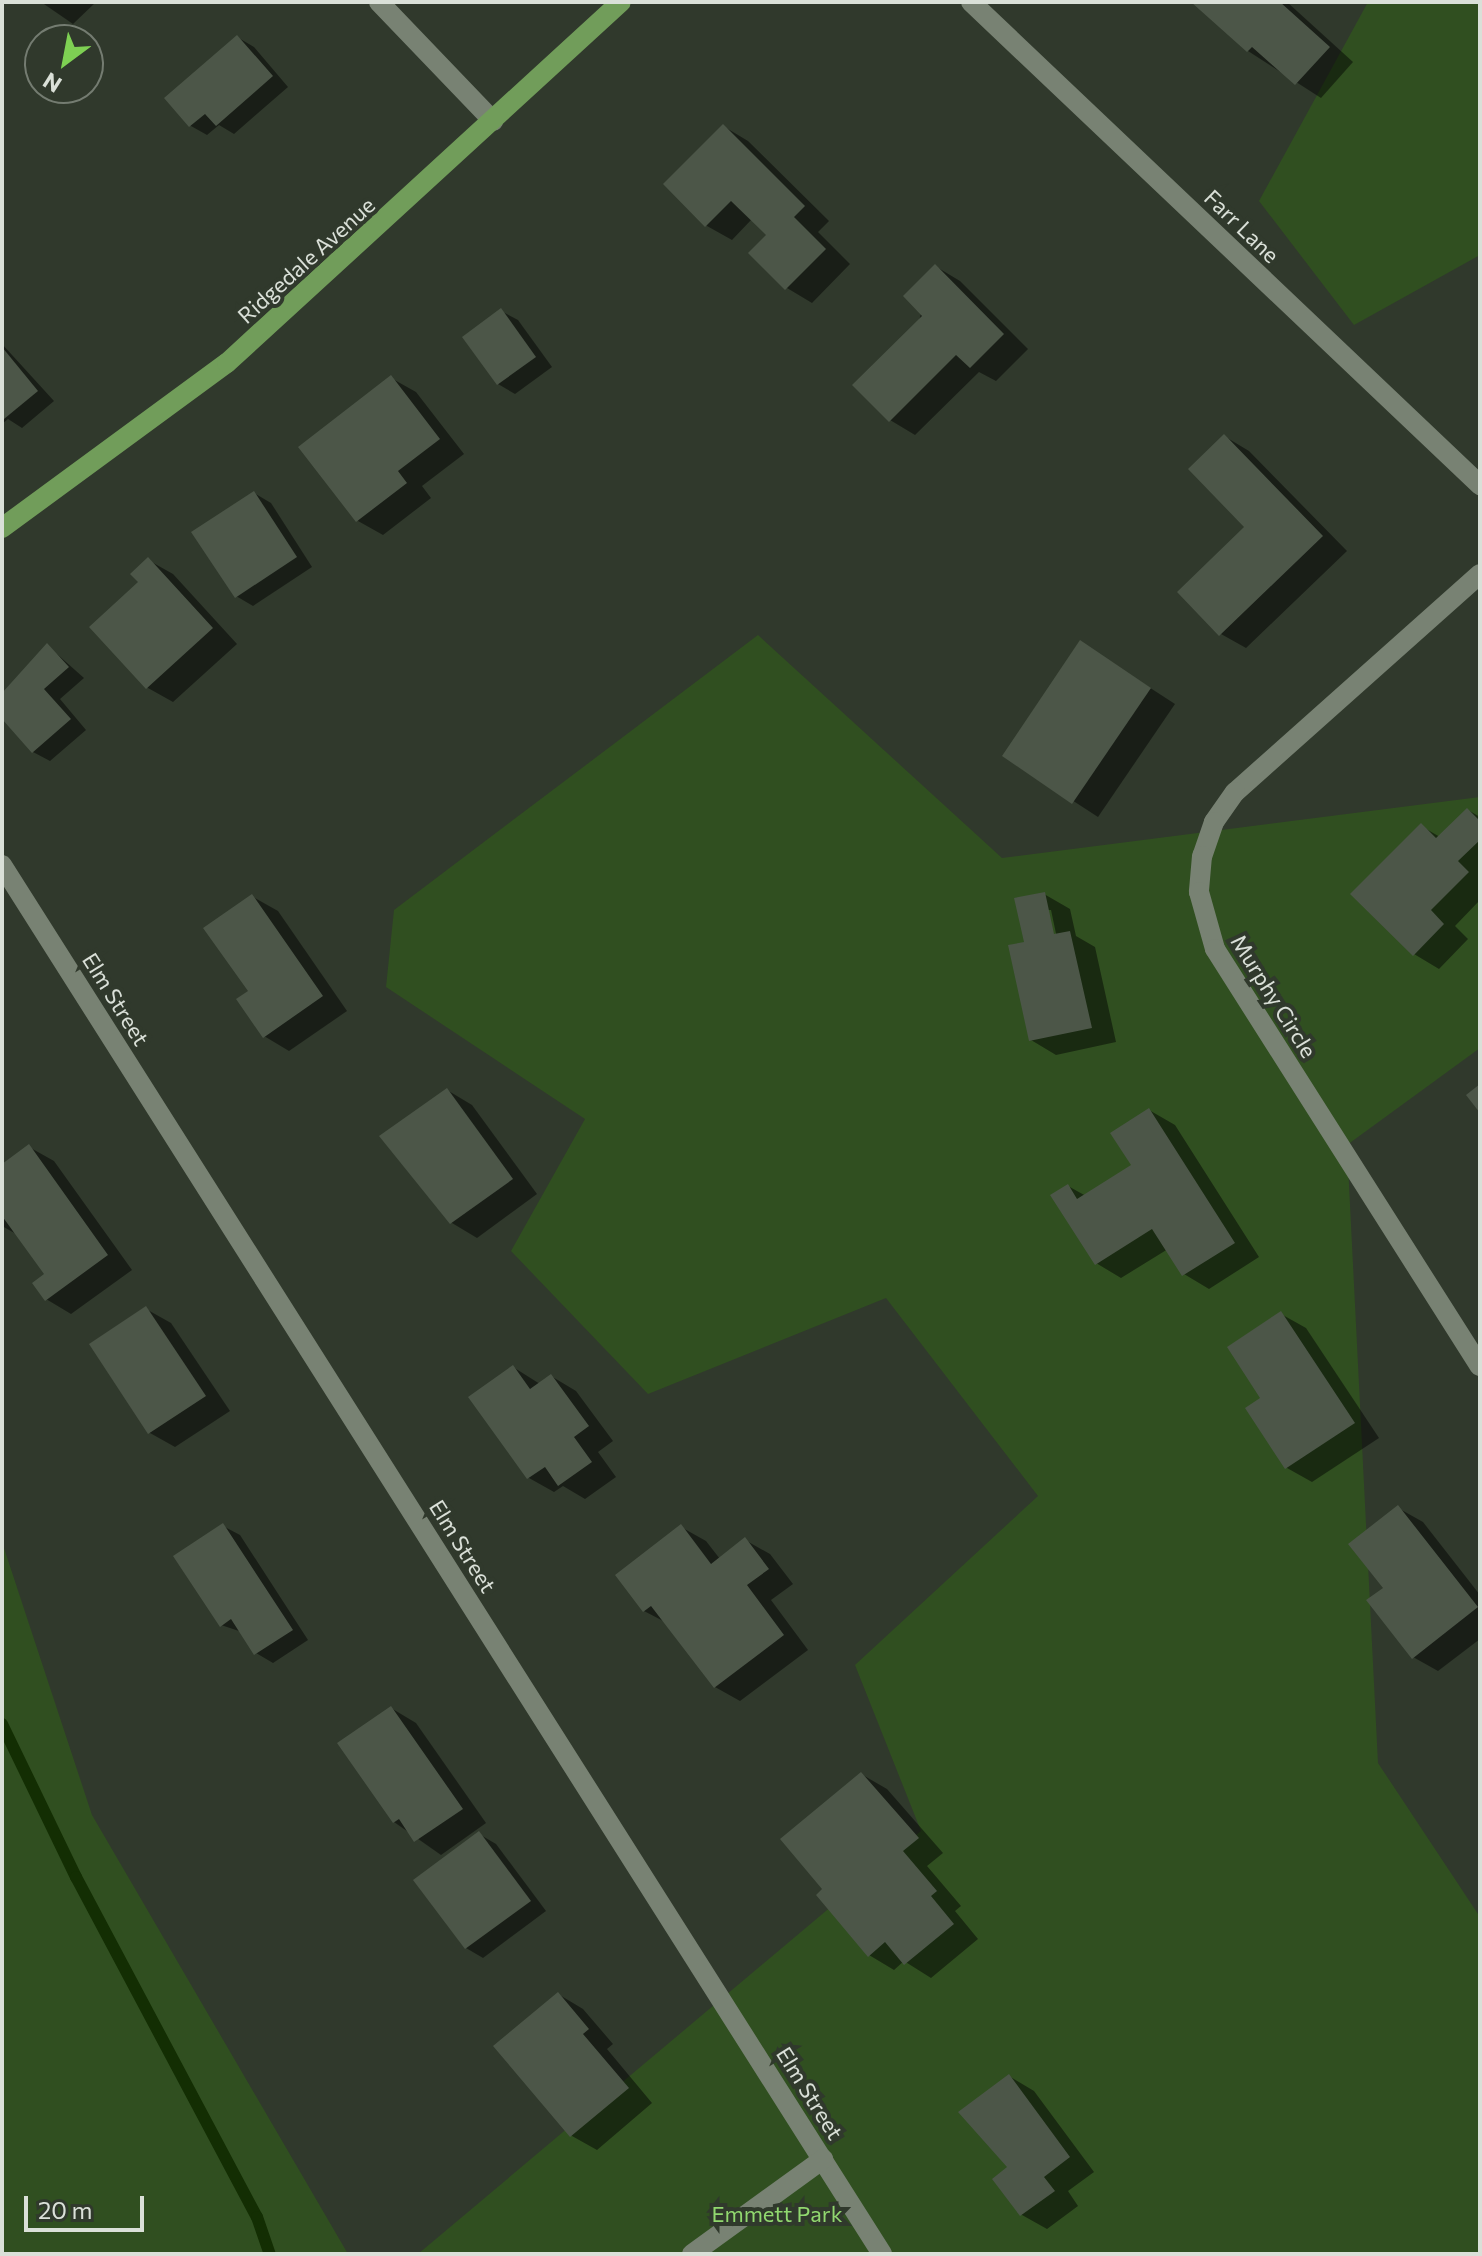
<!DOCTYPE html>
<html>
<head>
<meta charset="utf-8">
<style>
	body { margin:0 }
	#map { position:relative; width:1482px; height:2256px; overflow:hidden; background:#30392c; font-family:Commissioner,sans-serif }
	div>[style] { position:absolute }
	[style*='--x'] { left:calc(var(--x)*1px); top:calc(var(--y)*1px); width:calc(var(--w)*1px); rotate:calc(var(--a)*1deg) }
	.green>* { inset:0; background:#304f20 }
	.shadow>* { inset:0; background:#0007 }
	.stream>* { height:12px; margin:-6px; padding:0 6px; transform-origin:6px; border-radius:6px; background:#132e03 }
	.building>* { inset:0; background:#4c5648 }
	.minor>* { height:20px; margin:-10px; padding:0 10px; transform-origin:10px; border-radius:10px; background:#788273 }
	.major>* { height:20px; margin:-10px; padding:0 10px; transform-origin:10px; border-radius:10px; background:#719d5a }
	span { translate:-50% -50%; white-space:nowrap; text-align:center; line-height:1.15; -webkit-text-stroke:8px #30392c; paint-order:stroke }
	.street-label { font-size:22px; color:#dae0d8 }
	.park-label { font-size:22px; color:#91d86f }
	.frame { position:absolute; inset:0; border:4px solid #dae0d8; pointer-events:none }
	.north { position:absolute; left:24px; top:24px; width:80px; height:80px; box-sizing:border-box; background:#30392c; border:2px solid #747c71; border-radius:50%; rotate:212deg; font-size:22px; font-weight:700; line-height:32px; text-align:center; color:#dae0d8 }
	.north::after { content:''; display:block; margin:auto; width:28px; height:36px; background:#7ed053; clip-path:polygon(50% 0,100% 100%,50% 72%,0 100%) }
	.scale { position:absolute; left:24px; top:2196px; width:120px; height:36px; box-sizing:border-box; border:4px solid #dae0d8; border-top:0; padding-left:10px; font-size:24px; line-height:28px; white-space:nowrap; color:#dae0d8; -webkit-text-stroke:6px #30392c; paint-order:stroke }
</style>
</head>
<body>
<div id="map">
	<div class="green">
		<i style="clip-path:polygon(1368px 2px,1480px 2px,1480px 255px,1354px 325px,1259px 201px)"></i>
		<i style="clip-path:polygon(758px 635px,1002px 858px,1480px 797px,1480px 1048px,1347px 1145px,1378px 1763px,1480px 1917px,1480px 2254px,418px 2254px,921px 1831px,855px 1665px,1038px 1496px,886px 1298px,648px 1394px,511px 1251px,585px 1119px,386px 987px,394px 910px)"></i>
		<i style="clip-path:polygon(2px 1542px,92px 1815px,348px 2254px,2px 2254px)"></i>
	</div>
	<div class="shadow">
		<i style="clip-path:polygon(41px 2px,96px 2px,73px 24px)"></i>
		<i style="clip-path:polygon(1194px 2px,1287px 2px,1353px 62px,1321px 98px,1248px 51px)"></i>
		<i style="clip-path:polygon(237px 37px,254px 47px,288px 87px,234px 134px,219px 125px,207px 135px,191px 126px,167px 98px)"></i>
		<i style="clip-path:polygon(723px 126px,748px 141px,829px 221px,818px 232px,850px 264px,812px 303px,787px 288px,769px 235px,752px 219px,732px 240px,707px 226px,666px 184px)"></i>
		<i style="clip-path:polygon(935px 266px,960px 281px,1028px 349px,996px 381px,979px 372px,915px 435px,890px 420px)"></i>
		<i style="clip-path:polygon(501px 311px,518px 320px,552px 367px,515px 394px,498px 384px)"></i>
		<i style="clip-path:polygon(2px 344px,54px 401px,22px 428px,8px 419px,2px 424px)"></i>
		<i style="clip-path:polygon(391px 378px,416px 392px,464px 454px,422px 486px,431px 498px,383px 535px,358px 521px)"></i>
		<i style="clip-path:polygon(1224px 436px,1249px 451px,1347px 551px,1246px 648px,1221px 634px,1247px 527px)"></i>
		<i style="clip-path:polygon(254px 493px,271px 503px,312px 567px,253px 606px,236px 596px)"></i>
		<i style="clip-path:polygon(148px 560px,173px 574px,237px 644px,173px 702px,148px 688px,92px 627px,141px 583px)"></i>
		<i style="clip-path:polygon(1081px 643px,1175px 704px,1098px 817px,1004px 756px)"></i>
		<i style="clip-path:polygon(48px 646px,84px 678px,60px 699px,86px 730px,50px 761px,33px 752px,2px 716px,2px 695px)"></i>
		<i style="clip-path:polygon(1468px 810px,1480px 817px,1480px 900px,1455px 926px,1468px 939px,1439px 969px,1414px 954px,1421px 826px,1440px 837px)"></i>
		<i style="clip-path:polygon(evenodd,1044px 894px,1070px 909px,1076px 936px,1095px 947px,1116px 1042px,1056px 1055px,1031px 1040px,1026px 943px,1044px 894px,1047px 910px,1051px 910px,1058px 943px,1054px 944px,1047px 910px)"></i>
		<i style="clip-path:polygon(253px 897px,278px 911px,347px 1011px,289px 1051px,264px 1036px,250px 992px)"></i>
		<i style="clip-path:polygon(447px 1090px,472px 1105px,537px 1194px,477px 1238px,452px 1223px,382px 1137px)"></i>
		<i style="clip-path:polygon(1149px 1110px,1175px 1125px,1259px 1257px,1209px 1289px,1184px 1274px,1168px 1249px,1121px 1278px,1096px 1263px,1068px 1186px,1086px 1196px,1134px 1166px)"></i>
		<i style="clip-path:polygon(29px 1147px,54px 1161px,132px 1270px,71px 1314px,46px 1299px,46px 1275px,18px 1235px,2px 1226px,2px 1166px)"></i>
		<i style="clip-path:polygon(146px 1309px,171px 1323px,230px 1411px,175px 1447px,150px 1433px)"></i>
		<i style="clip-path:polygon(1281px 1314px,1306px 1328px,1379px 1438px,1312px 1482px,1287px 1468px)"></i>
		<i style="clip-path:polygon(513px 1367px,540px 1384px,551px 1376px,576px 1391px,613px 1441px,598px 1452px,616px 1477px,585px 1499px,563px 1486px,554px 1492px,529px 1478px)"></i>
		<i style="clip-path:polygon(1398px 1508px,1423px 1522px,1480px 1595px,1480px 1639px,1438px 1671px,1413px 1657px,1385px 1588px)"></i>
		<i style="clip-path:polygon(223px 1526px,240px 1535px,308px 1640px,273px 1663px,256px 1653px,242px 1632px,221px 1625px)"></i>
		<i style="clip-path:polygon(681px 1527px,706px 1541px,720px 1559px,745px 1540px,770px 1554px,793px 1584px,771px 1600px,808px 1650px,740px 1701px,715px 1687px,667px 1623px,644px 1611px)"></i>
		<i style="clip-path:polygon(391px 1708px,416px 1723px,486px 1823px,441px 1855px,394px 1822px)"></i>
		<i style="clip-path:polygon(861px 1774px,887px 1789px,943px 1853px,927px 1866px,961px 1906px,955px 1911px,978px 1939px,931px 1978px,904px 1961px,894px 1970px,869px 1955px,825px 1889px)"></i>
		<i style="clip-path:polygon(479px 1834px,496px 1844px,546px 1911px,483px 1958px,466px 1948px)"></i>
		<i style="clip-path:polygon(558px 1994px,583px 2009px,613px 2044px,607px 2049px,652px 2103px,597px 2150px,572px 2136px,496px 2046px)"></i>
		<i style="clip-path:polygon(1009px 2076px,1034px 2091px,1094px 2172px,1068px 2191px,1078px 2206px,1047px 2229px,1022px 2215px,995px 2179px,1010px 2168px)"></i>
	</div>
	<div class="stream">
		<i style="--x:2;--y:1724;--w:170;--a:64.2"></i>
		<i style="--x:76;--y:1877;--w:385;--a:62"></i>
		<i style="--x:257;--y:2217;--w:39;--a:71"></i>
	</div>
	<div class="building">
		<i style="clip-path:polygon(1191px 2px,1280px 2px,1330px 47px,1295px 85px,1252px 47px,1247px 52px)"></i>
		<i style="clip-path:polygon(237px 35px,273px 76px,216px 126px,205px 114px,189px 127px,164px 98px)"></i>
		<i style="clip-path:polygon(723px 124px,805px 206px,794px 217px,826px 249px,785px 290px,748px 253px,766px 235px,731px 201px,705px 227px,663px 184px)"></i>
		<i style="clip-path:polygon(935px 264px,1004px 334px,970px 368px,956px 355px,889px 422px,852px 385px,922px 316px,903px 296px)"></i>
		<i style="clip-path:polygon(501px 308px,536px 357px,497px 385px,462px 337px)"></i>
		<i style="clip-path:polygon(2px 347px,38px 391px,4px 419px,2px 417px)"></i>
		<i style="clip-path:polygon(391px 375px,440px 439px,398px 471px,407px 483px,356px 522px,298px 447px)"></i>
		<i style="clip-path:polygon(1224px 434px,1323px 536px,1219px 636px,1177px 592px,1244px 527px,1188px 469px)"></i>
		<i style="clip-path:polygon(254px 491px,297px 557px,235px 598px,191px 532px)"></i>
		<i style="clip-path:polygon(148px 557px,213px 628px,146px 689px,89px 627px,138px 582px,130px 574px)"></i>
		<i style="clip-path:polygon(1080px 640px,1151px 688px,1072px 804px,1002px 756px)"></i>
		<i style="clip-path:polygon(47px 643px,69px 667px,44px 689px,71px 719px,32px 753px,2px 719px,2px 693px)"></i>
		<i style="clip-path:polygon(1467px 808px,1480px 821px,1480px 840px,1458px 861px,1469px 872px,1431px 910px,1444px 924px,1413px 956px,1350px 894px,1421px 823px,1436px 838px)"></i>
		<i style="clip-path:polygon(1045px 892px,1054px 934px,1070px 931px,1092px 1028px,1029px 1041px,1008px 945px,1024px 942px,1014px 898px)"></i>
		<i style="clip-path:polygon(252px 894px,323px 996px,263px 1038px,236px 999px,248px 991px,203px 928px)"></i>
		<i style="clip-path:polygon(1480px 1084px,1480px 1113px,1466px 1095px)"></i>
		<i style="clip-path:polygon(447px 1088px,513px 1179px,450px 1224px,379px 1136px)"></i>
		<i style="clip-path:polygon(1149px 1108px,1235px 1243px,1182px 1276px,1152px 1229px,1095px 1265px,1050px 1195px,1068px 1184px,1077px 1199px,1131px 1165px,1110px 1133px)"></i>
		<i style="clip-path:polygon(29px 1144px,108px 1255px,45px 1301px,32px 1283px,44px 1274px,2px 1216px,2px 1164px)"></i>
		<i style="clip-path:polygon(146px 1306px,206px 1396px,148px 1434px,89px 1344px)"></i>
		<i style="clip-path:polygon(1281px 1311px,1355px 1423px,1285px 1469px,1245px 1408px,1260px 1398px,1227px 1347px)"></i>
		<i style="clip-path:polygon(513px 1365px,530px 1389px,551px 1374px,589px 1426px,574px 1437px,592px 1462px,558px 1486px,545px 1467px,527px 1479px,468px 1397px)"></i>
		<i style="clip-path:polygon(1398px 1505px,1478px 1607px,1412px 1659px,1366px 1600px,1383px 1588px,1348px 1544px)"></i>
		<i style="clip-path:polygon(223px 1523px,293px 1630px,254px 1655px,231px 1619px,220px 1627px,173px 1556px)"></i>
		<i style="clip-path:polygon(681px 1524px,711px 1564px,745px 1537px,769px 1569px,747px 1585px,784px 1635px,714px 1688px,651px 1606px,643px 1612px,615px 1575px)"></i>
		<i style="clip-path:polygon(391px 1706px,463px 1809px,414px 1842px,399px 1819px,393px 1823px,337px 1743px)"></i>
		<i style="clip-path:polygon(861px 1772px,919px 1838px,903px 1851px,937px 1891px,931px 1896px,954px 1924px,904px 1965px,885px 1942px,868px 1957px,816px 1895px,822px 1889px,780px 1839px)"></i>
		<i style="clip-path:polygon(479px 1831px,531px 1901px,465px 1949px,413px 1880px)"></i>
		<i style="clip-path:polygon(558px 1992px,589px 2029px,583px 2034px,629px 2088px,570px 2137px,493px 2046px)"></i>
		<i style="clip-path:polygon(1009px 2074px,1070px 2157px,1044px 2177px,1055px 2191px,1020px 2216px,992px 2179px,1007px 2167px,958px 2112px)"></i>
	</div>
	<div class="minor">
		<i style="--x:379;--y:2;--w:165;--a:46.2"></i>
		<i style="--x:971;--y:2;--w:702;--a:43.5"></i>
		<i style="--x:1480;--y:574;--w:328;--a:138.3"></i>
		<i style="--x:1235;--y:792;--w:37;--a:125"></i>
		<i style="--x:1214;--y:822;--w:36;--a:109"></i>
		<i style="--x:1202;--y:856;--w:36;--a:95"></i>
		<i style="--x:1199;--y:892;--w:59;--a:74.3"></i>
		<i style="--x:1215;--y:949;--w:494;--a:57.6"></i>
		<i style="--x:2;--y:865;--w:1644;--a:57.64"></i>
		<i style="--x:692;--y:2254;--w:162;--a:-35.9"></i>
	</div>
	<div class="major">
		<i style="--x:2;--y:528;--w:279;--a:-36.3"></i>
		<i style="--x:227;--y:363;--w:534;--a:-42.5"></i>
	</div>
	<div class="street-label">
		<span style="left:1242px;top:226px;rotate:44deg">Farr Lane</span>
		<span style="left:306px;top:260px;rotate:-42deg">Ridgedale Avenue</span>
		<span style="left:1274px;top:996px;rotate:58deg">Murphy Circle</span>
		<span style="left:116px;top:999px;rotate:58deg">Elm Street</span>
		<span style="left:463px;top:1546px;rotate:58deg">Elm Street</span>
		<span style="left:810px;top:2093px;rotate:58deg">Elm Street</span>
	</div>
	<div class="park-label">
		<span style="left:777px;top:2214px">Emmett Park</span>
	</div>
	<div class="frame"></div>
	<div class="north">N</div>
	<div class="scale">20 m</div>
</div>
</body>
</html>
